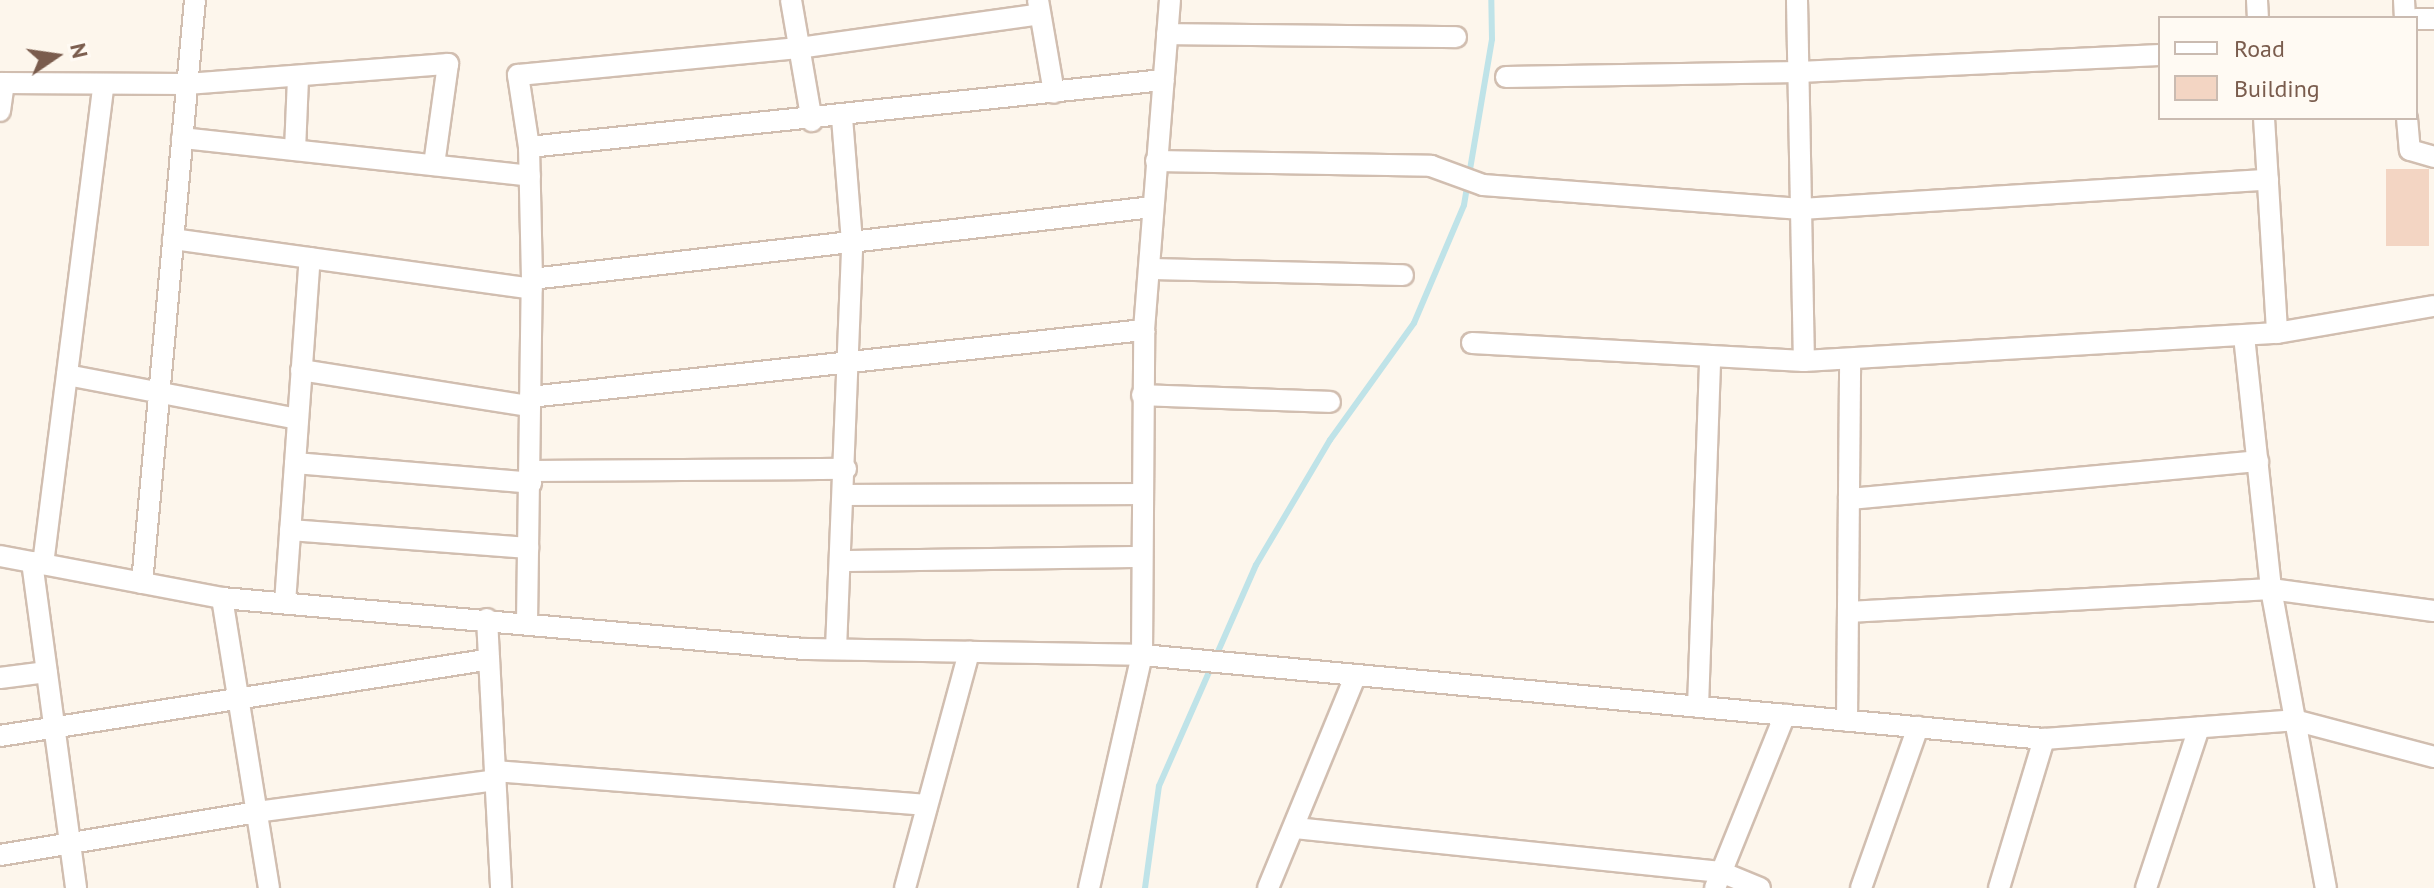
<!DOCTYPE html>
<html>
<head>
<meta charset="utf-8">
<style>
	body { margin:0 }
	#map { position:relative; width:2434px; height:888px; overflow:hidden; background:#fdf6ec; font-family:"PT Sans",sans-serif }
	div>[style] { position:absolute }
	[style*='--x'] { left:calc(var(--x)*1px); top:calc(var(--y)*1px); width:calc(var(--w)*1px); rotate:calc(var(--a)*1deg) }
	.stream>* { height:6px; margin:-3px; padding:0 3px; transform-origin:3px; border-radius:3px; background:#bfe3e8 }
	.building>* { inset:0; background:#f3d5c3 }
	.roads { filter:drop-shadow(2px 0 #d1beb0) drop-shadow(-2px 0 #d1beb0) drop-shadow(0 2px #d1beb0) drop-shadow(0 -2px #d1beb0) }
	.street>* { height:20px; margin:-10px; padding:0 10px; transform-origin:10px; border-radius:10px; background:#fff }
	span { translate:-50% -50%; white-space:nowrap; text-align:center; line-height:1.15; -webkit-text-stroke:7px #fffaf3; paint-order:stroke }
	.legend { position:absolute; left:2158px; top:16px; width:260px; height:104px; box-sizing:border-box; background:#fffaf3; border:2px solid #cabbb1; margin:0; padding:10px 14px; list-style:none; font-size:24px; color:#7a5c4d }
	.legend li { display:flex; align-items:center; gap:16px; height:40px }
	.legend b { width:40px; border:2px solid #cabbb1 }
	.north { position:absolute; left:16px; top:16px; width:80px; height:80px; -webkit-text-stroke:6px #fffaf3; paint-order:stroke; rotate:77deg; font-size:22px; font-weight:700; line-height:32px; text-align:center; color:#7a5c4d }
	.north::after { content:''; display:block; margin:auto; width:28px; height:36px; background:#7a5c4d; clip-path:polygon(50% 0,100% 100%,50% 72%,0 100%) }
</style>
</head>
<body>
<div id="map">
	<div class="stream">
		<i style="--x:1145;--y:888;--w:103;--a:-82.2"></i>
		<i style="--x:1159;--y:786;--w:241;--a:-66.3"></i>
		<i style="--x:1256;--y:565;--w:145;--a:-59.4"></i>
		<i style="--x:1330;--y:440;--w:144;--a:-54.3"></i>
		<i style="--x:1414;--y:323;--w:128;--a:-67"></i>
		<i style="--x:1464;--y:205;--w:168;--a:-80.4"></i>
		<i style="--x:1492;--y:39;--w:39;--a:-91"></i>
	</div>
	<div class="building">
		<i style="clip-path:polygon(2386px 169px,2429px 169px,2429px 246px,2386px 246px)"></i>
	</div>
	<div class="roads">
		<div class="street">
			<i style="--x:791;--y:0;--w:123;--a:80.2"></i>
			<i style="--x:1038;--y:0;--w:94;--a:80.2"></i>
			<i style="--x:1797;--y:0;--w:361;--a:88.9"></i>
			<i style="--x:2257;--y:0;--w:18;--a:87"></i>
			<i style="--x:2404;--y:0;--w:18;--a:87"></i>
			<i style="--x:2416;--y:19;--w:18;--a:0"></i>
			<i style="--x:1167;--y:34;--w:289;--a:0.6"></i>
			<i style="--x:1506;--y:77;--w:293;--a:-1"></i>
			<i style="--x:1799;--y:72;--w:361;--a:-2.7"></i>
			<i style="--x:0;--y:83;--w:187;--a:0.3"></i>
			<i style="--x:187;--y:84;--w:262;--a:-4.4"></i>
			<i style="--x:448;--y:64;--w:102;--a:97.9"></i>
			<i style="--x:0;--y:111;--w:28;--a:-82"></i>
			<i style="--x:2264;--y:118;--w:215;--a:86.5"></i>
			<i style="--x:2407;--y:118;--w:32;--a:85"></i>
			<i style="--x:2410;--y:150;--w:25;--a:16"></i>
			<i style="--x:182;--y:138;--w:350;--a:6.2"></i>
			<i style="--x:529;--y:147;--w:638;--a:-6.03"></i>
			<i style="--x:295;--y:150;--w:71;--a:-87.6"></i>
			<i style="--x:1156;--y:161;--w:275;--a:1"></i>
			<i style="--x:1431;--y:166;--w:55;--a:20.1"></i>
			<i style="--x:1483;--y:185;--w:319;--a:4.3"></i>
			<i style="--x:1801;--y:209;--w:468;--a:-3.6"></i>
			<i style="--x:173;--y:239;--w:362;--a:7.9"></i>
			<i style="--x:1152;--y:269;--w:251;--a:1.4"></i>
			<i style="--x:532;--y:279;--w:624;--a:-6.62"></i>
			<i style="--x:2244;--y:336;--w:254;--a:83.9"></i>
			<i style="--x:2271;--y:589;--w:304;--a:79.6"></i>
			<i style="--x:1472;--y:343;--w:332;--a:3.1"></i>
			<i style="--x:1804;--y:361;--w:474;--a:-3.4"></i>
			<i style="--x:2277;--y:333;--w:159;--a:-9.8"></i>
			<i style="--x:301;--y:370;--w:231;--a:9"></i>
			<i style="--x:67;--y:375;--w:235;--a:10.8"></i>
			<i style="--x:1142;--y:395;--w:188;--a:2.1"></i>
			<i style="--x:530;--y:397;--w:618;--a:-6.23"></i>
			<i style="--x:295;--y:463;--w:237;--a:4.8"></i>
			<i style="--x:531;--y:471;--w:315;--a:-0.4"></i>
			<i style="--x:845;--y:495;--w:297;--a:-0.2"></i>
			<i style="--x:1849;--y:499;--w:411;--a:-5.3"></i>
			<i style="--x:290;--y:530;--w:239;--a:4.3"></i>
			<i style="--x:0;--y:556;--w:226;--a:10.7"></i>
			<i style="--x:222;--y:598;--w:584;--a:5.01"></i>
			<i style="--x:804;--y:649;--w:338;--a:1"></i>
			<i style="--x:1142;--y:655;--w:906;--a:5.32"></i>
			<i style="--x:2044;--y:739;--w:251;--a:-4.3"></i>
			<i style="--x:2294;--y:720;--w:145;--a:14.8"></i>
			<i style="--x:840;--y:561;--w:302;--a:-0.8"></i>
			<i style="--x:32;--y:562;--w:329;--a:82.3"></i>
			<i style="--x:43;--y:564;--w:481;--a:-82.8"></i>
			<i style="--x:142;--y:583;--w:585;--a:-84.81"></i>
			<i style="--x:222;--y:598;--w:294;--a:80.8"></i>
			<i style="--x:285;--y:603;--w:346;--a:-85.9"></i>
			<i style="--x:1848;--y:612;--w:424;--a:-3.1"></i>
			<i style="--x:2271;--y:589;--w:164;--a:7.7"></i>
			<i style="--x:487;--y:619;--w:269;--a:87"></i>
			<i style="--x:527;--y:623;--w:344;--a:-89.2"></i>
			<i style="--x:532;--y:279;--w:132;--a:-91.3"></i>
			<i style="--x:529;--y:147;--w:73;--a:-98.7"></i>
			<i style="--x:518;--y:75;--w:282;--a:-5.5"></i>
			<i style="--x:799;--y:48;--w:243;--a:-8"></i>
			<i style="--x:836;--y:649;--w:407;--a:-87.7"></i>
			<i style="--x:852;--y:242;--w:125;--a:-94.6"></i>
			<i style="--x:0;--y:678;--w:47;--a:-7.3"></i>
			<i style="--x:1698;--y:707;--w:351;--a:-88"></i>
			<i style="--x:1847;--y:721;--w:362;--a:-89.5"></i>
			<i style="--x:0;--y:736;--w:495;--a:-8.9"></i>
			<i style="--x:495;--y:771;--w:433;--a:4.5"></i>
			<i style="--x:1295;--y:828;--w:428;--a:5.9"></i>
			<i style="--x:1721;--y:872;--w:42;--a:22.3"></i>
			<i style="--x:0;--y:855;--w:260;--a:-9.5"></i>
			<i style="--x:256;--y:812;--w:241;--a:-7.6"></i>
			<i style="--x:905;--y:888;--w:245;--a:-74.8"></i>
			<i style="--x:1089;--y:888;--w:239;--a:-77.2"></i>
			<i style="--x:1142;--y:655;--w:325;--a:-89.6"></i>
			<i style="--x:1144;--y:330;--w:331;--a:-85.5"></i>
			<i style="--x:1268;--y:888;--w:230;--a:-67.6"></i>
			<i style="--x:1715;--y:888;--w:187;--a:-68"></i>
			<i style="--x:1861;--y:888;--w:171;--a:-70.5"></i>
			<i style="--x:1999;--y:888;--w:156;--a:-73.2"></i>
			<i style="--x:2146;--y:888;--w:169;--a:-71.7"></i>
		</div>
	</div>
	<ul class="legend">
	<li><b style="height:10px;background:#fff"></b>Road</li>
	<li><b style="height:22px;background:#f3d5c3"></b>Building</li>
	</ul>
	<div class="north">N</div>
</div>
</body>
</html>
